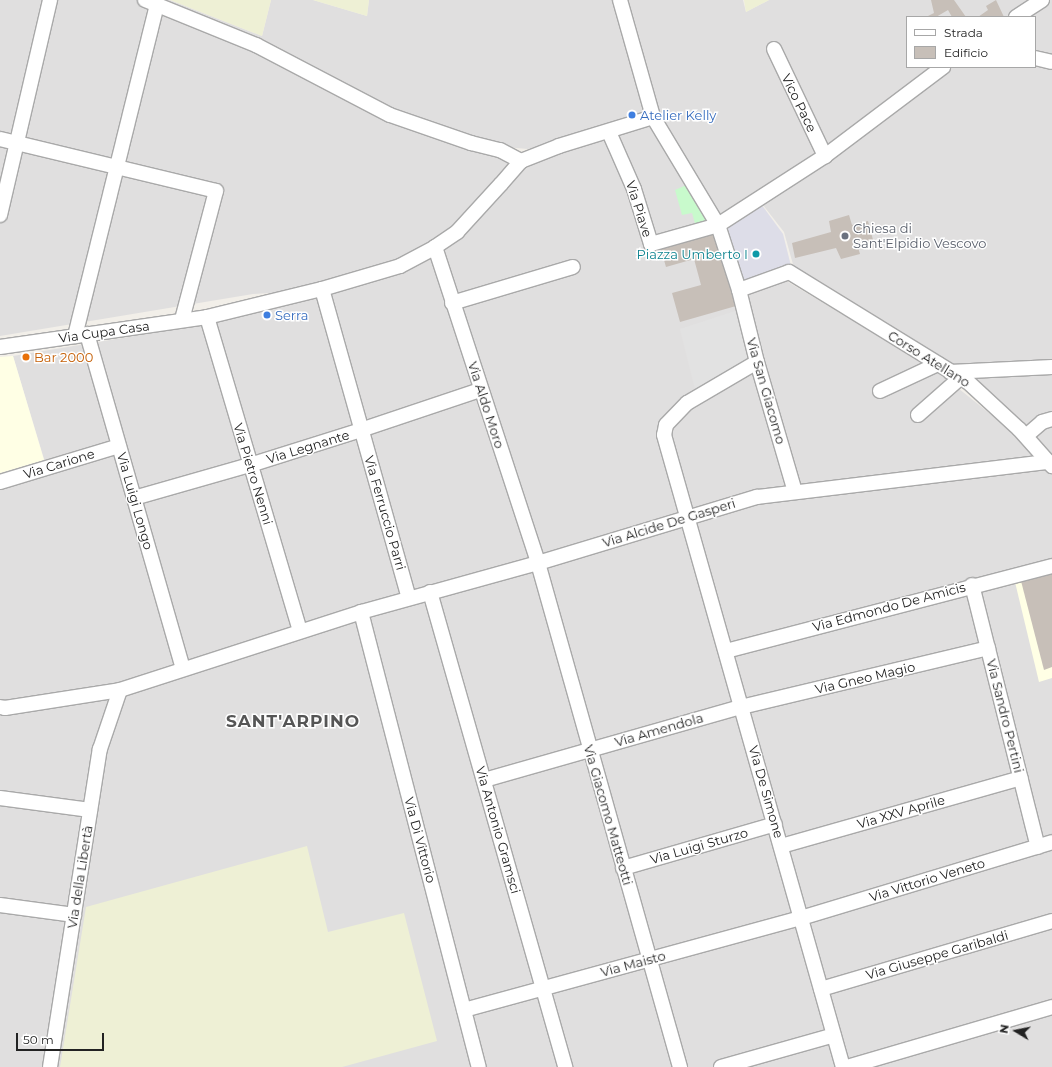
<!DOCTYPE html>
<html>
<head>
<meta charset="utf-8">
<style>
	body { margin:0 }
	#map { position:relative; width:1052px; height:1067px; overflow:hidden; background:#f2efe9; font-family:Montserrat,sans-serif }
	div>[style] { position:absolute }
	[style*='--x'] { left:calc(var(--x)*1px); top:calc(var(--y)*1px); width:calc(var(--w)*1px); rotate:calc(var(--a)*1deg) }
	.residential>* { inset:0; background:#e0dfdf }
	.education>* { inset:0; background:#ffffe5 }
	.farmland>* { inset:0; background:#eef0d5 }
	.park>* { inset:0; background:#c8facc }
	.parking>* { inset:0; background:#e2e2e2 }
	.plaza>* { inset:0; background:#dddde8 }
	.building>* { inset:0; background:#c7bfb8 }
	.roads { filter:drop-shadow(1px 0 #a9a9a9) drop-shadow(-1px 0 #a9a9a9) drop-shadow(0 1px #a9a9a9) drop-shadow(0 -1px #a9a9a9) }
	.minor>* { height:14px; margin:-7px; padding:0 7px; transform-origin:7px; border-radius:7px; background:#fff }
	.dots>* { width:11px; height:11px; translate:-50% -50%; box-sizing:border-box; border:2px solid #fff; border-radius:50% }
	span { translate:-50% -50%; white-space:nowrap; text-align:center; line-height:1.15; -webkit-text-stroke:3px #fff; paint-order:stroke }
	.street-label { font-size:13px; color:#222 }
	.shop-label { font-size:13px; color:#366cbe }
	.left { translate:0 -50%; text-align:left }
	.worship-label { font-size:13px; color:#5b616d }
	.culture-label { font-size:13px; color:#0d838f }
	.right { translate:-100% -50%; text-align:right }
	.food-label { font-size:13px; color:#c56008 }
	.district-label { font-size:17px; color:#555; font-weight:700; letter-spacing:1px }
	.legend { position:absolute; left:906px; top:16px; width:130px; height:52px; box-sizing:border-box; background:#fff; border:1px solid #a7a7a7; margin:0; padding:5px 7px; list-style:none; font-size:12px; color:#222 }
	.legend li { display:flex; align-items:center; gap:8px; height:20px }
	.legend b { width:20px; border:1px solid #a7a7a7 }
	.north { position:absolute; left:996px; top:1011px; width:40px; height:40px; -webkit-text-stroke:3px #fff; paint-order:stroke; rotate:280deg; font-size:11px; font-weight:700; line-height:16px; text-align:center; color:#222 }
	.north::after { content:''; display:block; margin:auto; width:14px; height:18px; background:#222; clip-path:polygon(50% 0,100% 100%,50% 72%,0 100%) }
	.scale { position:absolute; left:16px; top:1033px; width:88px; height:18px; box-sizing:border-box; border:2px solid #222; border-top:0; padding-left:5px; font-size:12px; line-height:14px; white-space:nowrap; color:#222; -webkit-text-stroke:3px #fff; paint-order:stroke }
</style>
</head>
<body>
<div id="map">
	<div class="residential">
		<i style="clip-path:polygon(evenodd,0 0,170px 0,262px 36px,271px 0,313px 0,367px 16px,369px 0,743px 0,746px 12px,769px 0,1052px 0,1052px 456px,992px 396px,794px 268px,784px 232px,756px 196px,719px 214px,664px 126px,658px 108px,605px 129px,528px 149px,504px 147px,508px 167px,480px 202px,432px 242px,402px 259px,286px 292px,253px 294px,0 336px,0 0,907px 17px,1035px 17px,1035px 67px,907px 67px,907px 17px)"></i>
		<i style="clip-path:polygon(650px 122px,704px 214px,783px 279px,933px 368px,1019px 437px,1052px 475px,1052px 1067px,0 1067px,0 473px,44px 459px,13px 356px,219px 322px,401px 271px,431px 259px,467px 228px,515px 174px,555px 153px)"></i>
	</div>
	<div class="education">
		<i style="clip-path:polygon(13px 356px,44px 460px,0 473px,0 357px)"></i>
		<i style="clip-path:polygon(1052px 572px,1052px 678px,1039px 682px,1015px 582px)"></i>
	</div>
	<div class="farmland">
		<i style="clip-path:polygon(170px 0,271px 0,262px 36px)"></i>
		<i style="clip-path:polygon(313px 0,369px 0,367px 16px)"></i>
		<i style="clip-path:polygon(744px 0,769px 0,746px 12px)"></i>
		<i style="clip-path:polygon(307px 846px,328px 932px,404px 913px,437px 1041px,342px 1067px,60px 1067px,86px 907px)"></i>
	</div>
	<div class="park">
		<i style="clip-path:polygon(691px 183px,714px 221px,696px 227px,692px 213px,682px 215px,675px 190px)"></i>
	</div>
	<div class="parking">
		<i style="clip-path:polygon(735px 311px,748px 360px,695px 389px,680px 329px)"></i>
	</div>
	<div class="plaza">
		<i style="clip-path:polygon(756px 197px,783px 234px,793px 274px,738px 293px,714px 230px)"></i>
	</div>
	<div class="building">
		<i style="clip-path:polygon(931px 0,954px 0,966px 17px,952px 17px,948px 10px,936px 17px,926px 17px,934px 13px)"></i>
		<i style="clip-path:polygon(996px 0,1004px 17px,978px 17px,988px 10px,986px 6px)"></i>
		<i style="clip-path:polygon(849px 215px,852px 225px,868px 221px,873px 240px,857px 244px,860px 254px,841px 259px,836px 248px,795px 258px,792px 243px,831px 232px,829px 221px)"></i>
		<i style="clip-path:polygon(714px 230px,736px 306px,680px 322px,672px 293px,701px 285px,694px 259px,666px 267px,660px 246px)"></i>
		<i style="clip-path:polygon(1052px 573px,1052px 667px,1044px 670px,1021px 581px)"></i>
	</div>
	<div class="roads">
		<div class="minor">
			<i style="--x:145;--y:0;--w:120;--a:22.1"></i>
			<i style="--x:256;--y:45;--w:151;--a:27.6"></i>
			<i style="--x:390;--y:115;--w:86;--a:19.1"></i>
			<i style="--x:471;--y:143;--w:30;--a:14"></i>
			<i style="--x:500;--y:150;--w:24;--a:28"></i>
			<i style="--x:620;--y:0;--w:122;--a:74.2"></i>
			<i style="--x:653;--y:117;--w:126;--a:59"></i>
			<i style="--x:718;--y:225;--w:68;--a:72.1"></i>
			<i style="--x:739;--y:290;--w:74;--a:76"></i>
			<i style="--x:757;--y:362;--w:135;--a:73.7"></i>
			<i style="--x:1016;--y:17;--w:31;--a:-33"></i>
			<i style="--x:774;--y:49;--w:119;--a:64.5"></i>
			<i style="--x:1035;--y:58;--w:17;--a:13"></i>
			<i style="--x:609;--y:132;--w:62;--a:66.3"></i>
			<i style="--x:634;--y:189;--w:58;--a:72.8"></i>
			<i style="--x:651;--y:244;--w:70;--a:-15.8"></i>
			<i style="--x:718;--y:225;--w:127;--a:-32.8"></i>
			<i style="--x:825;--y:156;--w:148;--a:-37"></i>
			<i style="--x:0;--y:139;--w:222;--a:13.5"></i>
			<i style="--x:216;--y:191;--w:133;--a:104.8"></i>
			<i style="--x:0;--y:215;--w:221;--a:-76.9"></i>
			<i style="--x:435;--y:247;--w:332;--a:71.9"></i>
			<i style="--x:538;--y:563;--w:524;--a:74.27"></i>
			<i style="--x:322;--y:289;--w:321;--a:74.3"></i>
			<i style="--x:739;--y:290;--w:53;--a:-19.8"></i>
			<i style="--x:789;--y:272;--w:210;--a:31.6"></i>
			<i style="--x:968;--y:382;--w:69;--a:42.7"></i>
			<i style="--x:1019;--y:429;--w:50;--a:48.3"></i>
			<i style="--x:452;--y:303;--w:126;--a:-16.6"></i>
			<i style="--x:207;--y:317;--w:327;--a:73.5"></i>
			<i style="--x:87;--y:334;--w:348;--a:74"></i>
			<i style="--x:75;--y:336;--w:341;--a:-76.1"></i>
			<i style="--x:0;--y:347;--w:209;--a:-8.2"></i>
			<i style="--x:207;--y:317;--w:118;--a:-13.7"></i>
			<i style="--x:322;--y:289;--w:81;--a:-16.4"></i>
			<i style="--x:400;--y:266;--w:40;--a:-28"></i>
			<i style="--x:435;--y:247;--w:27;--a:-34"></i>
			<i style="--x:457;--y:232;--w:65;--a:-47.5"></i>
			<i style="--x:501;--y:184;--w:30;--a:-49"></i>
			<i style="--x:521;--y:161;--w:41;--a:-21.5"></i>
			<i style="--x:559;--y:146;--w:98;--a:-17.1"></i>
			<i style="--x:757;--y:362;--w:81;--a:149.6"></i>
			<i style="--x:687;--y:403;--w:30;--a:134"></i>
			<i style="--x:666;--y:425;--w:10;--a:101"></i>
			<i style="--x:664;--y:435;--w:657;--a:74.19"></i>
			<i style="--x:950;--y:372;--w:102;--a:-2.8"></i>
			<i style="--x:880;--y:391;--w:64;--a:-25"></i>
			<i style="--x:918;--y:415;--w:56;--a:-41.4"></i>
			<i style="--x:1026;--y:436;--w:21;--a:-41"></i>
			<i style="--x:1042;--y:422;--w:10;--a:-17"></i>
			<i style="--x:0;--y:482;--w:124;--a:-16.8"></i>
			<i style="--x:134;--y:498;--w:121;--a:-15.9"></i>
			<i style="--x:250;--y:465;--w:116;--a:-17.5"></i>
			<i style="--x:361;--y:430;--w:126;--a:-18.6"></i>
			<i style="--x:972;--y:585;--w:270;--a:75.9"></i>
			<i style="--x:430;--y:592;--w:494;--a:74.1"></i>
			<i style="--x:361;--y:612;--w:470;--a:75.5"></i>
			<i style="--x:726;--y:651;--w:337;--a:-14.6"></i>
			<i style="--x:0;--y:707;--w:5;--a:11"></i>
			<i style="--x:5;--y:708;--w:116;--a:-8.9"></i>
			<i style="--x:120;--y:690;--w:253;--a:-17.9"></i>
			<i style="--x:361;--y:612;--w:184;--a:-15.5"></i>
			<i style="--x:538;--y:563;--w:229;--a:-16.8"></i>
			<i style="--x:757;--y:497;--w:293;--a:-6.9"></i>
			<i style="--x:484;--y:780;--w:267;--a:-15.9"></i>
			<i style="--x:741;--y:707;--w:254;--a:-13.4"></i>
			<i style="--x:0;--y:798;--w:91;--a:7.6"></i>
			<i style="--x:781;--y:846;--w:249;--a:-15.8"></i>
			<i style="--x:623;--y:868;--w:158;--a:-16.1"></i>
			<i style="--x:0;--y:905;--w:75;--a:7.7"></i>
			<i style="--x:821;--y:989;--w:241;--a:-16.4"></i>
			<i style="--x:464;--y:1010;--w:349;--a:-15.3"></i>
			<i style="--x:801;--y:918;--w:262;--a:-16.8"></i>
			<i style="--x:50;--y:1067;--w:322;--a:-81.1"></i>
			<i style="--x:100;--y:749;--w:62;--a:-71.3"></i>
			<i style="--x:721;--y:1067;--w:117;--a:-15.8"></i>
			<i style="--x:847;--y:1067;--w:214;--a:-16.3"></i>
		</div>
	</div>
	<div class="dots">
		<i style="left:632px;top:115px;background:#3f7fe0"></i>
		<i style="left:845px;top:236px;background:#6b7280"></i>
		<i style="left:756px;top:254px;background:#0f9aa8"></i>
		<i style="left:267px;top:315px;background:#3f7fe0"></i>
		<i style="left:26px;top:357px;background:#e8710a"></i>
	</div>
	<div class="street-label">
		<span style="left:799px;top:103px;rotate:64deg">Vico Pace</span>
		<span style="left:639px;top:209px;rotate:72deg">Via Piave</span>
		<span style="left:104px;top:332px;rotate:-8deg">Via Cupa Casa</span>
		<span style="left:929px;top:359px;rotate:32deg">Corso Atellano</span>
		<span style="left:766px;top:391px;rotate:74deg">Via San Giacomo</span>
		<span style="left:486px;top:405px;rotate:72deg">Via Aldo Moro</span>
		<span style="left:308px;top:447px;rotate:-17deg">Via Legnante</span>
		<span style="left:59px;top:464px;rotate:-17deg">Via Carione</span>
		<span style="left:253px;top:474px;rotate:73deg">Via Pietro Nenni</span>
		<span style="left:135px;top:501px;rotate:74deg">Via Luigi Longo</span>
		<span style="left:385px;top:513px;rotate:74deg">Via Ferruccio Parri</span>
		<span style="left:669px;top:523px;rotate:-17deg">Via Alcide De Gasperi</span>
		<span style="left:889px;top:607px;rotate:-15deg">Via Edmondo De Amicis</span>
		<span style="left:865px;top:678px;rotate:-13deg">Via Gneo Magio</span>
		<span style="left:1005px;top:716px;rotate:76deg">Via Sandro Pertini</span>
		<span style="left:659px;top:730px;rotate:-16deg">Via Amendola</span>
		<span style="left:766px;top:792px;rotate:74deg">Via De Simone</span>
		<span style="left:901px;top:812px;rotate:-16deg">Via XXV Aprile</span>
		<span style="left:608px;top:815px;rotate:74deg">Via Giacomo Matteotti</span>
		<span style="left:498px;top:830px;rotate:74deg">Via Antonio Gramsci</span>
		<span style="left:420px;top:840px;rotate:75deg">Via Di Vittorio</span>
		<span style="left:699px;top:846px;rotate:-16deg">Via Luigi Sturzo</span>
		<span style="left:80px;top:877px;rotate:-81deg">Via della Libertà</span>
		<span style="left:927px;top:880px;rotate:-17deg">Via Vittorio Veneto</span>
		<span style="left:937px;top:955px;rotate:-16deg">Via Giuseppe Garibaldi</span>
		<span style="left:633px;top:964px;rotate:-15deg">Via Maisto</span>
	</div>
	<div class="shop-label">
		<span class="left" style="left:640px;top:115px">Atelier Kelly</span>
		<span class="left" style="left:275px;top:315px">Serra</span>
	</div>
	<div class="worship-label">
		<span class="left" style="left:853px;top:236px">Chiesa di<br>Sant'Elpidio Vescovo</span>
	</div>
	<div class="culture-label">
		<span class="right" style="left:748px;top:254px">Piazza Umberto I</span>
	</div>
	<div class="food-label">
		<span class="left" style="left:34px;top:357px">Bar 2000</span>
	</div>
	<div class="district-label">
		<span style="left:293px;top:722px">SANT'ARPINO</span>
	</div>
	<ul class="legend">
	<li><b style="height:5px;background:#fff"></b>Strada</li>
	<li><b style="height:11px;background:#c7bfb8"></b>Edificio</li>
	</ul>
	<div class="north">N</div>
	<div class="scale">50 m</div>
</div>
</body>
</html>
